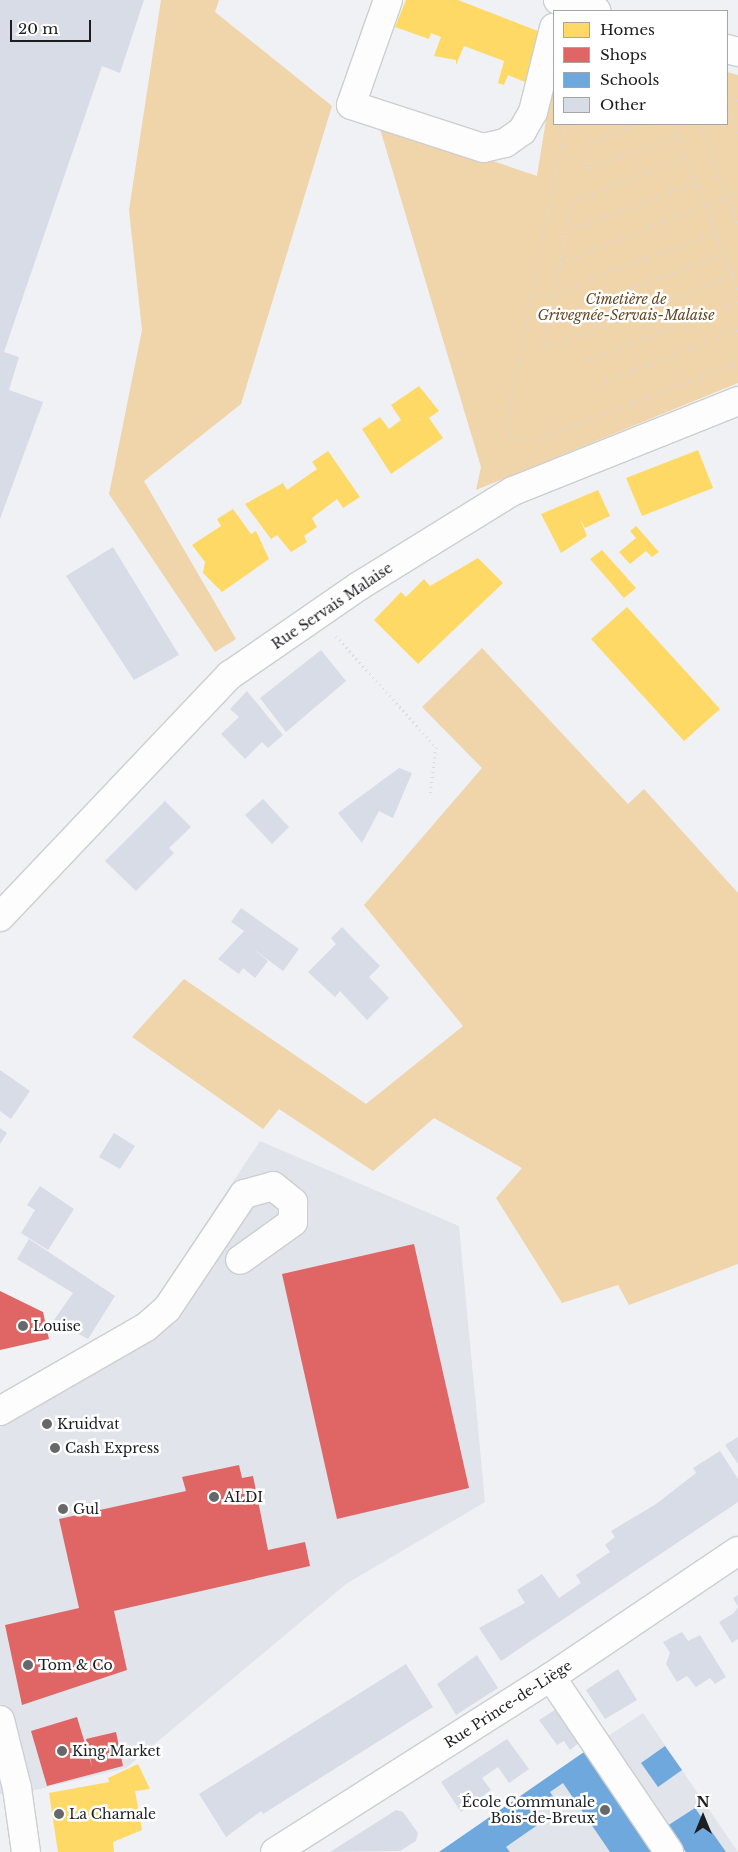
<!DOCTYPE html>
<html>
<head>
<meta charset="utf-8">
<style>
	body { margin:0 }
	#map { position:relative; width:738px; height:1852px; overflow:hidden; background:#eff1f4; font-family:"Libre Baskerville",serif }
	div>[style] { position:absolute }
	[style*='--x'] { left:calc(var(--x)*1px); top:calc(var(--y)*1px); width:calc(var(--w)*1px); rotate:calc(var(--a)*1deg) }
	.built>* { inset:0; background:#e2e4ec }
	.green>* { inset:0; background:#f0d4aa }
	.homes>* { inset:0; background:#ffd966 }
	.shops>* { inset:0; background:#e06666 }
	.schools>* { inset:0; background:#6fa8dc }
	.building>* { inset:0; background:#d8dce7 }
	.path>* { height:3px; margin-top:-1.5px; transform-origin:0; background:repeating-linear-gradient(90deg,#dadada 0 1px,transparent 0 5px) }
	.roads { filter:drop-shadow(1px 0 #cdced0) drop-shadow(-1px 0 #cdced0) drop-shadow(0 1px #cdced0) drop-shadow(0 -1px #cdced0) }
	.minor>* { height:28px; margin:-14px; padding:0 14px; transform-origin:14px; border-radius:14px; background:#fdfdfd }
	.dots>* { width:14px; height:14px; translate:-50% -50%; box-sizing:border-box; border:2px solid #fff; border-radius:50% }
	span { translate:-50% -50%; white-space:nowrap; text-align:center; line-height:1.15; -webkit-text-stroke:5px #fff; paint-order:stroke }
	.park-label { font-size:14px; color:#624923; font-style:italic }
	.street-label { font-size:14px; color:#1d1e20 }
	.poi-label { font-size:14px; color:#1d1e20 }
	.left { translate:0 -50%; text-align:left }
	.right { translate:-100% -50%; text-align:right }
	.legend { position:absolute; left:553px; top:10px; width:175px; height:115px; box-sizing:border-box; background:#fff; border:1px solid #a5a5a6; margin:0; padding:6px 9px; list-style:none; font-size:15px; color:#1d1e20 }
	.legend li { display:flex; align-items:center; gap:10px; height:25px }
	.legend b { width:25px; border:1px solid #a5a5a6 }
	.north { position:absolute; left:678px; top:1792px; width:50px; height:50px; -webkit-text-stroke:4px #fff; paint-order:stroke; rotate:0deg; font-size:14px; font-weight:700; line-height:20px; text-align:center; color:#1d1e20 }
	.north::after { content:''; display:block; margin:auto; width:18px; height:22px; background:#1d1e20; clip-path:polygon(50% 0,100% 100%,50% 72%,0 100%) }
	.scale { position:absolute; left:10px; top:20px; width:81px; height:22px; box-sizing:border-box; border:2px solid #1d1e20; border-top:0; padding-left:6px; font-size:15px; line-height:18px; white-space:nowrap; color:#1d1e20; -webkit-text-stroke:4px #fff; paint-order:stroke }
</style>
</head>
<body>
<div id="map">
	<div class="built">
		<i style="clip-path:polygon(260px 1141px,459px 1226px,485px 1502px,346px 1584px,126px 1768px,23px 1793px,0 1794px,0 1398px,144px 1316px)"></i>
		<i style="clip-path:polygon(643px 1713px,738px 1852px,439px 1852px,587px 1750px)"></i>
	</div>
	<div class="green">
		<i style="clip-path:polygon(161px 0,219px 0,215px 12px,332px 106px,241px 404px,144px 481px,236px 639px,215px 652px,109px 494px,142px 330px,129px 210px)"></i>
		<i style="clip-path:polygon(554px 70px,554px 124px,727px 124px,727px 72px,738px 75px,738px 383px,476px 490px,481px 467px,378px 122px,537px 176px)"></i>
		<i style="clip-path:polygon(482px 648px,628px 804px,644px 789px,738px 893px,738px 1264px,629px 1305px,618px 1285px,562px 1303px,496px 1198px,522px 1168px,434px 1118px,373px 1171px,279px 1109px,263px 1129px,132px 1037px,184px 979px,366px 1104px,463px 1026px,364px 905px,482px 768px,422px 707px)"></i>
	</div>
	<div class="homes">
		<i style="clip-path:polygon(406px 0,458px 0,543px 33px,525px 82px,508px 75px,504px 85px,498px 83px,504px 61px,464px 46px,456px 65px,456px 60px,434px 56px,441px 37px,431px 33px,429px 39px,395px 27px)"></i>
		<i style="clip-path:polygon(419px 386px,439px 411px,429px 418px,443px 438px,391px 474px,362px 429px,380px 417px,389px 429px,401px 420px,391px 405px)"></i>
		<i style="clip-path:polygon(698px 450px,713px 488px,642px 516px,626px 478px)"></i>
		<i style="clip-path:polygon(328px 451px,360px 497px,343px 508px,337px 499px,312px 518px,317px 527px,304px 536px,307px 542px,291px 552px,277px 535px,271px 539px,245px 504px,283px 483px,287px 490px,317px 469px,312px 462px)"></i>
		<i style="clip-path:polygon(598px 490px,610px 516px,585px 528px,580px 519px,587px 536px,561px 553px,541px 514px)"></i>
		<i style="clip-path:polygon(233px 509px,251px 534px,256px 531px,269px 559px,222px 592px,203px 573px,205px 562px,192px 545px,221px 526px,217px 519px)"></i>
		<i style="clip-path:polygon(636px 526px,659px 552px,652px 557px,646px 551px,630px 564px,619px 552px,636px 538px,630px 531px)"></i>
		<i style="clip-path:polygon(602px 550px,636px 588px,624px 598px,590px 559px)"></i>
		<i style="clip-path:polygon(478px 558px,503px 583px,418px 664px,374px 620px,401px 592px,406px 597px,424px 579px,430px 586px)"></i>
		<i style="clip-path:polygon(627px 607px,720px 709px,684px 741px,591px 639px)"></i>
		<i style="clip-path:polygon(138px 1764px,150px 1789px,135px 1791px,142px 1830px,113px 1842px,114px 1852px,58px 1852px,49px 1793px,109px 1782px,108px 1778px)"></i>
	</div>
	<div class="shops">
		<i style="clip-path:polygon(414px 1244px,469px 1488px,337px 1519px,282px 1274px)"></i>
		<i style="clip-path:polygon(0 1291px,43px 1312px,49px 1339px,0 1350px)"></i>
		<i style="clip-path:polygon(239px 1465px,242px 1478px,253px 1476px,268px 1550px,305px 1542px,310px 1566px,114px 1611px,127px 1670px,22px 1705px,5px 1625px,79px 1608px,59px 1519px,186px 1491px,182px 1477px)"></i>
		<i style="clip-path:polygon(77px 1717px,92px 1767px,86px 1739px,116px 1732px,123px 1766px,47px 1786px,31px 1731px)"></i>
	</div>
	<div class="schools">
		<i style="clip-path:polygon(665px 1746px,682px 1770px,658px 1787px,641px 1763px)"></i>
		<i style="clip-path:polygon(587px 1750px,658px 1852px,610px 1852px,563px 1783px,550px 1792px,554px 1798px,532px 1813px,539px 1824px,506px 1847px,510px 1852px,439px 1852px)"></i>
		<i style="clip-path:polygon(695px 1808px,726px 1852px,686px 1852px,667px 1826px)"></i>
	</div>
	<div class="building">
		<i style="clip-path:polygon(0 0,144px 0,120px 73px,102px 66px,4px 352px,19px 357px,9px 390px,43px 402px,0 519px)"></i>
		<i style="clip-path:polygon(113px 547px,179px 655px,134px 680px,66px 576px)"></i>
		<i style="clip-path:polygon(321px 650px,346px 681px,286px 732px,260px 698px)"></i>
		<i style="clip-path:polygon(247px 691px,283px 735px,268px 748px,262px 742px,245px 759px,221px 734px,239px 717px,230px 709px)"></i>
		<i style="clip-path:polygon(399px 768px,412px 773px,393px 818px,379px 811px,362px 843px,338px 813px)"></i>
		<i style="clip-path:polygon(263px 799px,289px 827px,272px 844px,245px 815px)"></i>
		<i style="clip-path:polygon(165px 801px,191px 827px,169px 848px,174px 853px,136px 891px,105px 861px)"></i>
		<i style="clip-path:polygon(241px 908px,299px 949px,283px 971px,252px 948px,268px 961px,255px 978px,243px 968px,239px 974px,218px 959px,244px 931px,231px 922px)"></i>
		<i style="clip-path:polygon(342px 927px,380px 966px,369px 977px,389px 998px,367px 1020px,340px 991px,335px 997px,308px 972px,336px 944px,331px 938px)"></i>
		<i style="clip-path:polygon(0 1070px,30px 1091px,11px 1119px,0 1111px)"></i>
		<i style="clip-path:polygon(0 1128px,7px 1133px,0 1144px)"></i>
		<i style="clip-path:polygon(114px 1133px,135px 1146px,120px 1169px,99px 1157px)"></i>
		<i style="clip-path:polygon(40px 1186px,74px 1209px,48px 1250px,21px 1233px,35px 1210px,27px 1205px)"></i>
		<i style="clip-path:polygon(29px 1239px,115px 1296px,88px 1339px,54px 1320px,73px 1293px,17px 1259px)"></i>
		<i style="clip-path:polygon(738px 1437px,738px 1464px,725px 1445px)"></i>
		<i style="clip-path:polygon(720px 1451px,738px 1479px,738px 1502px,501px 1661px,479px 1628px,525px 1603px,517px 1590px,542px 1574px,559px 1598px,581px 1583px,576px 1575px,610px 1552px,605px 1545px,615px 1537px,611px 1531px,656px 1504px,696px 1473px,693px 1468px)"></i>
		<i style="clip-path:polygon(738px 1595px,738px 1639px,732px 1643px,719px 1622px,734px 1613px,738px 1607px,733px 1598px)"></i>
		<i style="clip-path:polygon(682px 1632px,688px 1641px,700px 1635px,726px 1677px,715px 1684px,710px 1678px,696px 1687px,687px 1676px,677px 1682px,666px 1664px,670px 1653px,663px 1642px)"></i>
		<i style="clip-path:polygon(477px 1655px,498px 1688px,456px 1715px,437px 1684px)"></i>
		<i style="clip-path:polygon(406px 1664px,433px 1707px,263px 1814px,261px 1811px,226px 1837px,199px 1794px)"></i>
		<i style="clip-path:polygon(618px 1669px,637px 1700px,605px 1719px,586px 1690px)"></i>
		<i style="clip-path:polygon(558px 1708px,580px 1742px,570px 1750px,564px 1741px,557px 1745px,539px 1720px)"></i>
		<i style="clip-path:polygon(507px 1739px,529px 1769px,509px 1783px,498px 1767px,482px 1778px,491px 1790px,461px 1812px,441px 1782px)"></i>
		<i style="clip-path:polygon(396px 1810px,403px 1812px,418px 1833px,416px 1841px,400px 1851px,330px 1852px)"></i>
	</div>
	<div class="path">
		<i style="--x:727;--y:97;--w:12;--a:20"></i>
		<i style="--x:727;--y:103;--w:31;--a:69"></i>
		<i style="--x:565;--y:124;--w:316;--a:101"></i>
		<i style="--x:505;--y:434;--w:25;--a:16"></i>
		<i style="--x:529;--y:441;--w:223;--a:-20.5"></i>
		<i style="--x:641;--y:124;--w:55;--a:160.9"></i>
		<i style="--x:589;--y:142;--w:27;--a:98"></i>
		<i style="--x:585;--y:169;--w:99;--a:-19.5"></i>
		<i style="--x:674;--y:124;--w:180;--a:69.1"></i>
		<i style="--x:699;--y:124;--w:108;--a:68.9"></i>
		<i style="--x:686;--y:157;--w:123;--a:158.5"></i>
		<i style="--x:572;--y:202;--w:149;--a:101.2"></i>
		<i style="--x:543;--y:348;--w:203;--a:-21.1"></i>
		<i style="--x:567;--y:231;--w:138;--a:-20.8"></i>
		<i style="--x:562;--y:262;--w:189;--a:-21.7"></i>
		<i style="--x:557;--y:291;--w:168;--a:-20.2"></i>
		<i style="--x:550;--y:318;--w:184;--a:-20.3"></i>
		<i style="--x:588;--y:360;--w:161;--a:-21.1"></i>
		<i style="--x:597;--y:385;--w:152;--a:-21.7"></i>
		<i style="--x:336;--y:636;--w:149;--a:48"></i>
		<i style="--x:436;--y:747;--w:48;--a:97.1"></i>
	</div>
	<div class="roads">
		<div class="minor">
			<i style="--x:388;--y:0;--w:111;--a:109.4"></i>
			<i style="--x:351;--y:105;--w:139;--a:18"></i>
			<i style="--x:483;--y:148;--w:23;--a:-13"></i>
			<i style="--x:505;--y:143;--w:21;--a:-35"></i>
			<i style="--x:522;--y:131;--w:22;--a:-60"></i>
			<i style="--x:533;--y:112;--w:87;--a:-76"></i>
			<i style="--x:558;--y:0;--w:40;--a:16"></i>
			<i style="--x:727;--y:49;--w:11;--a:15"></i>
			<i style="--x:0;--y:917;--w:334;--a:-46.5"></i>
			<i style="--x:230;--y:675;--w:157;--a:-34.6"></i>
			<i style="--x:359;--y:586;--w:181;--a:-31.7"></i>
			<i style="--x:513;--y:491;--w:242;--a:-21.8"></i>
			<i style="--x:0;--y:1411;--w:168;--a:-29.9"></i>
			<i style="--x:146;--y:1327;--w:28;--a:-41"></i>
			<i style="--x:167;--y:1309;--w:138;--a:-56.2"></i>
			<i style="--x:244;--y:1194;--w:30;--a:-15"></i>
			<i style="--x:273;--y:1186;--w:26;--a:39"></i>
			<i style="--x:293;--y:1202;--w:20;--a:90"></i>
			<i style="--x:293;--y:1222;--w:65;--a:144.4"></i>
			<i style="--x:551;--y:1677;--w:211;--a:56"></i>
			<i style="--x:0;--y:1720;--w:70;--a:76"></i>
			<i style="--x:17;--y:1788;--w:65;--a:82"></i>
			<i style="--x:275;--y:1852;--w:327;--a:-32.4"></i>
			<i style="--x:551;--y:1677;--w:225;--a:-34"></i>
		</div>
	</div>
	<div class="dots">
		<i style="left:23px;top:1326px;background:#66686a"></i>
		<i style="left:47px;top:1424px;background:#66686a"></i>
		<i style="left:55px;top:1448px;background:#66686a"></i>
		<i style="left:214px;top:1497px;background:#66686a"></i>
		<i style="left:63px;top:1509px;background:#66686a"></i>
		<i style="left:28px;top:1665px;background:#66686a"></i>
		<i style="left:62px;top:1751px;background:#66686a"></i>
		<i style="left:605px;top:1810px;background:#66686a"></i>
		<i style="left:59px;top:1814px;background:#66686a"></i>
	</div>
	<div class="park-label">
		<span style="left:626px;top:307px">Cimetière de<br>Grivegnée-Servais-Malaise</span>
	</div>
	<div class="street-label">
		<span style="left:332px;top:606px;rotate:-34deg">Rue Servais Malaise</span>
		<span style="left:508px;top:1704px;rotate:-33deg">Rue Prince-de-Liège</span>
	</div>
	<div class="poi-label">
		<span class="left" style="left:33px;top:1326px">Louise</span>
		<span class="left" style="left:57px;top:1424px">Kruidvat</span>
		<span class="left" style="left:65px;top:1448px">Cash Express</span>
		<span class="left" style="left:224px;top:1497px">ALDI</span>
		<span class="left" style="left:73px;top:1509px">Gul</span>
		<span class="left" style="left:38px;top:1665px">Tom &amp; Co</span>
		<span class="left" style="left:72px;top:1751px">King Market</span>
		<span class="right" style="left:595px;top:1810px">École Communale<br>Bois-de-Breux</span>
		<span class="left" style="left:69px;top:1814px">La Charnale</span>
	</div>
	<ul class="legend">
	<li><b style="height:14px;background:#ffd966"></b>Homes</li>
	<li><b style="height:14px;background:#e06666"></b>Shops</li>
	<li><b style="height:14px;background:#6fa8dc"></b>Schools</li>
	<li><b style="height:14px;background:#d8dce7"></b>Other</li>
	</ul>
	<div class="north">N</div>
	<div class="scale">20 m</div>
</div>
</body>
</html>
